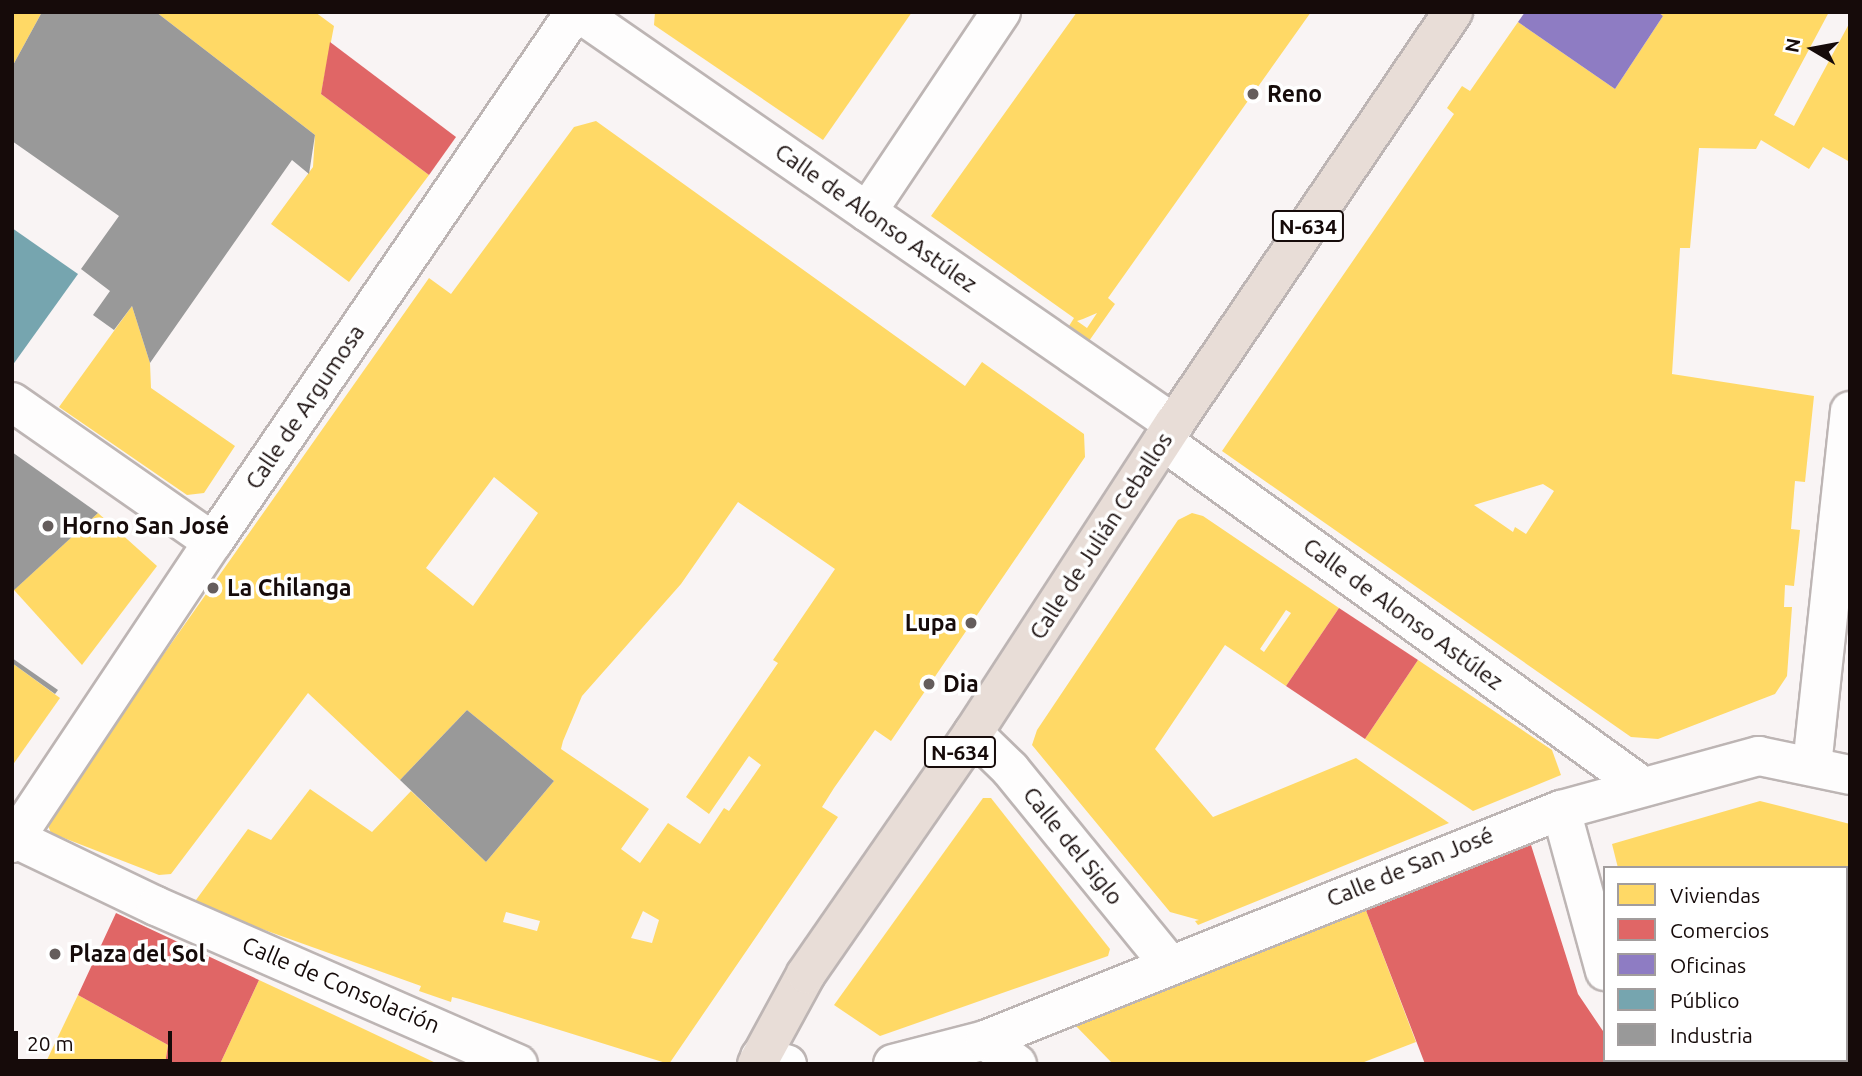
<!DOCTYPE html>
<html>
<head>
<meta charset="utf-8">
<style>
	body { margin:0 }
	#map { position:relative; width:1862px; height:1076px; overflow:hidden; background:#f9f4f4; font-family:Ubuntu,sans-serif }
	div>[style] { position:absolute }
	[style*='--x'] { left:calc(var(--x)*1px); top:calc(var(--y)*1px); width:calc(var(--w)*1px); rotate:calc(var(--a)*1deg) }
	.homes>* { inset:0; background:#ffd966 }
	.shops>* { inset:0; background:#e06666 }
	.offices>* { inset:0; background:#8e7cc3 }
	.public>* { inset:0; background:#76a5af }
	.industry>* { inset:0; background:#999 }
	.roads { filter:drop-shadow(2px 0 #bdb5b4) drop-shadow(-2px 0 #bdb5b4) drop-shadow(0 2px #bdb5b4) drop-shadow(0 -2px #bdb5b4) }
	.pedestrian>* { height:38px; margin:-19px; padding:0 19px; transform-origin:19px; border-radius:19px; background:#fefdfd }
	.minor>* { height:38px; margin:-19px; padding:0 19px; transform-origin:19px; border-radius:19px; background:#fefdfd }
	.trunk>* { height:38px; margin:-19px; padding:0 19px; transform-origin:19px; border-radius:19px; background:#e8ddd7 }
	.dots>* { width:19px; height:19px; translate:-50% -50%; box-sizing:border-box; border:4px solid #fff; border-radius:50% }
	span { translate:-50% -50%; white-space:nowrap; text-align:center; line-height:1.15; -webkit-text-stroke:7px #fff; paint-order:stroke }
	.shield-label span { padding:2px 5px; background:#fff; border:2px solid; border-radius:5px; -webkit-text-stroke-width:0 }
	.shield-label { font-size:21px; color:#160b0a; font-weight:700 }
	.poi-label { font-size:23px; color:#160b0a; font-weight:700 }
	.left { translate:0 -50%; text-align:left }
	.right { translate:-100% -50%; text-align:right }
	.street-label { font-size:23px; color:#160b0a }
	.frame { position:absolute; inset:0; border:14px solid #160b0a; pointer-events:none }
	.legend { position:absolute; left:1603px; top:866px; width:245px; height:196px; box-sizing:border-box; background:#fff; border:2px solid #a29d9d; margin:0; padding:9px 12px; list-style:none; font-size:21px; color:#160b0a }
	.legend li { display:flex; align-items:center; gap:14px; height:35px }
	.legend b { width:35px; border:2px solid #a29d9d }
	.north { position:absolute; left:1778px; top:14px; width:70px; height:70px; -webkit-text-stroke:5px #fff; paint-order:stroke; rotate:280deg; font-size:19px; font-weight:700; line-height:28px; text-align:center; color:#160b0a }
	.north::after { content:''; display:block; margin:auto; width:24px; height:32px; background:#160b0a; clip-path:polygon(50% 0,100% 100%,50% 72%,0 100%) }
	.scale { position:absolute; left:14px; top:1031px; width:158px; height:32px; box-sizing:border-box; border:4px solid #160b0a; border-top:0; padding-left:9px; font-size:21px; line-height:24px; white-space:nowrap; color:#160b0a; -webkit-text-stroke:5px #fff; paint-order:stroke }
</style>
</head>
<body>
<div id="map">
	<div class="homes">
		<i style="clip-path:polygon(12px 12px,42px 12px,12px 67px)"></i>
		<i style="clip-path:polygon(156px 12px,315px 12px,334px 26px,321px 94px,429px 175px,349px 282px,271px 224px,313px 167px,315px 135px)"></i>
		<i style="clip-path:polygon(655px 12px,912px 12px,823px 140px,654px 25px)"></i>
		<i style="clip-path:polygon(evenodd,1077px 12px,1311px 12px,1108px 298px,1115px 304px,1089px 341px,1069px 326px,1074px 318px,931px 216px,1077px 12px,1097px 313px,1087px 328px,1077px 321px,1083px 319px,1097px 313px)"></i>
		<i style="clip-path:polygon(evenodd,1658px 12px,1829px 12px,1774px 115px,1794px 126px,1850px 22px,1850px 162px,1823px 147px,1809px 169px,1761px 140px,1756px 149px,1699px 148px,1690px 248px,1680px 248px,1672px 374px,1814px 396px,1805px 482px,1795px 481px,1791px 529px,1800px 530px,1794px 586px,1785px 585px,1784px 607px,1792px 607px,1787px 676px,1775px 694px,1658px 739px,1631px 737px,1222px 451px,1454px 114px,1447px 108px,1462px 86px,1470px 91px,1518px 22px,1615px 89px,1663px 16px,1658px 12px,1543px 484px,1554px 491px,1526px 534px,1515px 527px,1513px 532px,1474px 505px,1543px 484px)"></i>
		<i style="clip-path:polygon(evenodd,596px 121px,965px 386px,982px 362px,1084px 434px,1085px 457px,891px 741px,875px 730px,834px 788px,822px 807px,838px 817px,669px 1064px,460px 999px,452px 997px,451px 1002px,419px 991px,421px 986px,248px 924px,246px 930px,193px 904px,248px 829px,271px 840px,310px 789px,372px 832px,411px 791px,486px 862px,554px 781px,467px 710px,400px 780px,308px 693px,171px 874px,159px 875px,51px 833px,46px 821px,429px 278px,451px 294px,574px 127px,596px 121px,494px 477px,538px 513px,473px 606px,426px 568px,494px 477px,596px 121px,738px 502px,835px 569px,773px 660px,778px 663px,686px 797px,709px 814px,749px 756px,761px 765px,729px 811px,724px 808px,700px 844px,668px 823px,640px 863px,621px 849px,649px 809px,561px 749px,563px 741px,582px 696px,681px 584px,738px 502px,596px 121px,643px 911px,659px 920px,652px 943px,631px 938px,643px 911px,596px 121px,506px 912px,540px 921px,537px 931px,503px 922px,506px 912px)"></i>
		<i style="clip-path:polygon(132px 306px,150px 363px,151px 388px,235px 446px,204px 493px,187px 495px,59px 407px)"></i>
		<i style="clip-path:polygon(98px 513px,157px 566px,82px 665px,14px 590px)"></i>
		<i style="clip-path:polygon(evenodd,1192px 513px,1203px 516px,1339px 608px,1286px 686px,1225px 645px,1155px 749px,1213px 817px,1356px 758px,1449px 823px,1198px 925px,1195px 921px,1199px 920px,1170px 912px,1032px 745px,1037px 730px,1157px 551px,1178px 520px,1192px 513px,1286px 610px,1291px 613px,1264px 652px,1260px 649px,1286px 610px)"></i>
		<i style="clip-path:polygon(1418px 660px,1552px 750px,1561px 775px,1473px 811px,1365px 739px)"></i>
		<i style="clip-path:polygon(12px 663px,60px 698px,12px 766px)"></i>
		<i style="clip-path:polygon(983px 798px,991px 798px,1110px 949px,1108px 956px,880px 1036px,834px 1005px)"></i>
		<i style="clip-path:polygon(1760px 801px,1850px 824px,1846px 997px,1846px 868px,1618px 868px,1612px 844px)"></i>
		<i style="clip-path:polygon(1365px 908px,1416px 1042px,1359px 1064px,1113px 1064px,1073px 1023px)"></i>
		<i style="clip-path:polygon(259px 980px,332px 1014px,438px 1064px,220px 1064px)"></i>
		<i style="clip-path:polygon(78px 995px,168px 1045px,165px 1064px,45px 1064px)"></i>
		<i style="clip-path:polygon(1732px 1060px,1773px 1060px,1769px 1064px)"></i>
	</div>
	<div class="shops">
		<i style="clip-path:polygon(330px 42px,456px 137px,429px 175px,321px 94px)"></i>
		<i style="clip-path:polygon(1339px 608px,1418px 660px,1365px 739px,1286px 686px)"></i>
		<i style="clip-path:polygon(1531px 845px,1578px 994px,1605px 1034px,1605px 1060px,1628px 1064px,1425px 1064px,1365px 908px)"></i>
		<i style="clip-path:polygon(116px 913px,259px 980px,220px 1064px,165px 1064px,168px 1045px,78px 995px)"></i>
	</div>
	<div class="offices">
		<i style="clip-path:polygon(1525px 12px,1658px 12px,1663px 16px,1615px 89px,1518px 22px)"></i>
	</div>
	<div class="public">
		<i style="clip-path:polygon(12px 228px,78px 274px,12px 366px)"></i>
	</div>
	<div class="industry">
		<i style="clip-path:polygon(42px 12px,156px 12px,315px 135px,309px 174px,292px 160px,150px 363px,132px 306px,114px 330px,93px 315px,110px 291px,81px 269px,119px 216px,12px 141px,12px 67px)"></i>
		<i style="clip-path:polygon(12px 452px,98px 513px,12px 592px)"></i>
		<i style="clip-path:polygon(12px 658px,58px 690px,55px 694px,12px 663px)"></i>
		<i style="clip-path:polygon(467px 710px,554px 781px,486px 862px,400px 780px)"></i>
	</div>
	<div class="roads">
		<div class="pedestrian">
			<i style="--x:1163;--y:441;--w:590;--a:35.76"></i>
			<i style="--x:973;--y:733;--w:52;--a:44.2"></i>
			<i style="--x:1010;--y:769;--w:250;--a:50.8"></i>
			<i style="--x:1812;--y:766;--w:357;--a:-83.9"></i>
			<i style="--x:1561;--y:810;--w:167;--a:74.7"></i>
			<i style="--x:12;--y:837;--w:160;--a:25.6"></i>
			<i style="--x:156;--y:906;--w:395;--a:23.6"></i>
			<i style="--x:12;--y:843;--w:362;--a:-56.3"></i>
			<i style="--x:1846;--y:1029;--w:4;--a:-27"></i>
			<i style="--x:985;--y:1040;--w:40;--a:37"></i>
			<i style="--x:760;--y:1057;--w:28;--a:15"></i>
			<i style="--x:1680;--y:1060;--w:5;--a:53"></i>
			<i style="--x:893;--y:1064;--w:95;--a:-14.6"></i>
			<i style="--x:985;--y:1040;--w:620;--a:-21.77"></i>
			<i style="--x:1561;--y:810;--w:205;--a:-15.3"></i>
			<i style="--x:1759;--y:756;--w:93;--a:11.8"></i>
			<i style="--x:1804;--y:1064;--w:6;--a:-45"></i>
		</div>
		<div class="minor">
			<i style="--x:578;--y:12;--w:725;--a:34.66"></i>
			<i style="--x:867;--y:212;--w:241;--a:-56.2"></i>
			<i style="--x:12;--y:402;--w:245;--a:34.9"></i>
			<i style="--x:213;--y:542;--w:642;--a:-55.67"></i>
		</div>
		<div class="trunk">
			<i style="--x:757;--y:1064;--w:102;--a:-61.4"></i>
			<i style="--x:806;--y:974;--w:293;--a:-55.3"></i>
			<i style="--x:973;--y:733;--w:369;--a:-57"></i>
			<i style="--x:1174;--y:424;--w:498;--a:-55.9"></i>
		</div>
	</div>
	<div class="dots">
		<i style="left:1253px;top:94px;background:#655d5c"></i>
		<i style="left:48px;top:526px;background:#655d5c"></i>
		<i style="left:213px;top:588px;background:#655d5c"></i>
		<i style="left:971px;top:623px;background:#655d5c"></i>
		<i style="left:929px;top:684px;background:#655d5c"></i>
		<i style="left:55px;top:954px;background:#655d5c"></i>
	</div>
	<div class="shield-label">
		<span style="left:1308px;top:226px">N-634</span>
		<span style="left:960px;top:752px">N-634</span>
	</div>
	<div class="poi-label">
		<span class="left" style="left:1267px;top:94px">Reno</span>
		<span class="left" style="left:62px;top:526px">Horno San José</span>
		<span class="left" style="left:227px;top:588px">La Chilanga</span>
		<span class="right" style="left:957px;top:623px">Lupa</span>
		<span class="left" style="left:943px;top:684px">Dia</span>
		<span class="left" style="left:69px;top:954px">Plaza del Sol</span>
	</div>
	<div class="street-label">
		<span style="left:876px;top:218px;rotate:35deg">Calle de Alonso Astúlez</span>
		<span style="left:305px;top:407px;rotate:-56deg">Calle de Argumosa</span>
		<span style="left:1101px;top:536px;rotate:-57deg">Calle de Julián Ceballos</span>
		<span style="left:1403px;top:614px;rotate:36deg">Calle de Alonso Astúlez</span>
		<span style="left:1073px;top:846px;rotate:51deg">Calle del Siglo</span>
		<span style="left:1410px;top:867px;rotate:-22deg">Calle de San José</span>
		<span style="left:341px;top:985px;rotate:23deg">Calle de Consolación</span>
	</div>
	<div class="frame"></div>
	<ul class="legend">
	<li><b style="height:19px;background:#ffd966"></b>Viviendas</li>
	<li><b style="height:19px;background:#e06666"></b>Comercios</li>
	<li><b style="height:19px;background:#8e7cc3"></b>Oficinas</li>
	<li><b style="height:19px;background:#76a5af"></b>Público</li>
	<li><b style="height:19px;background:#999"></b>Industria</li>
	</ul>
	<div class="north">N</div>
	<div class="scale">20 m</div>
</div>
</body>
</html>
